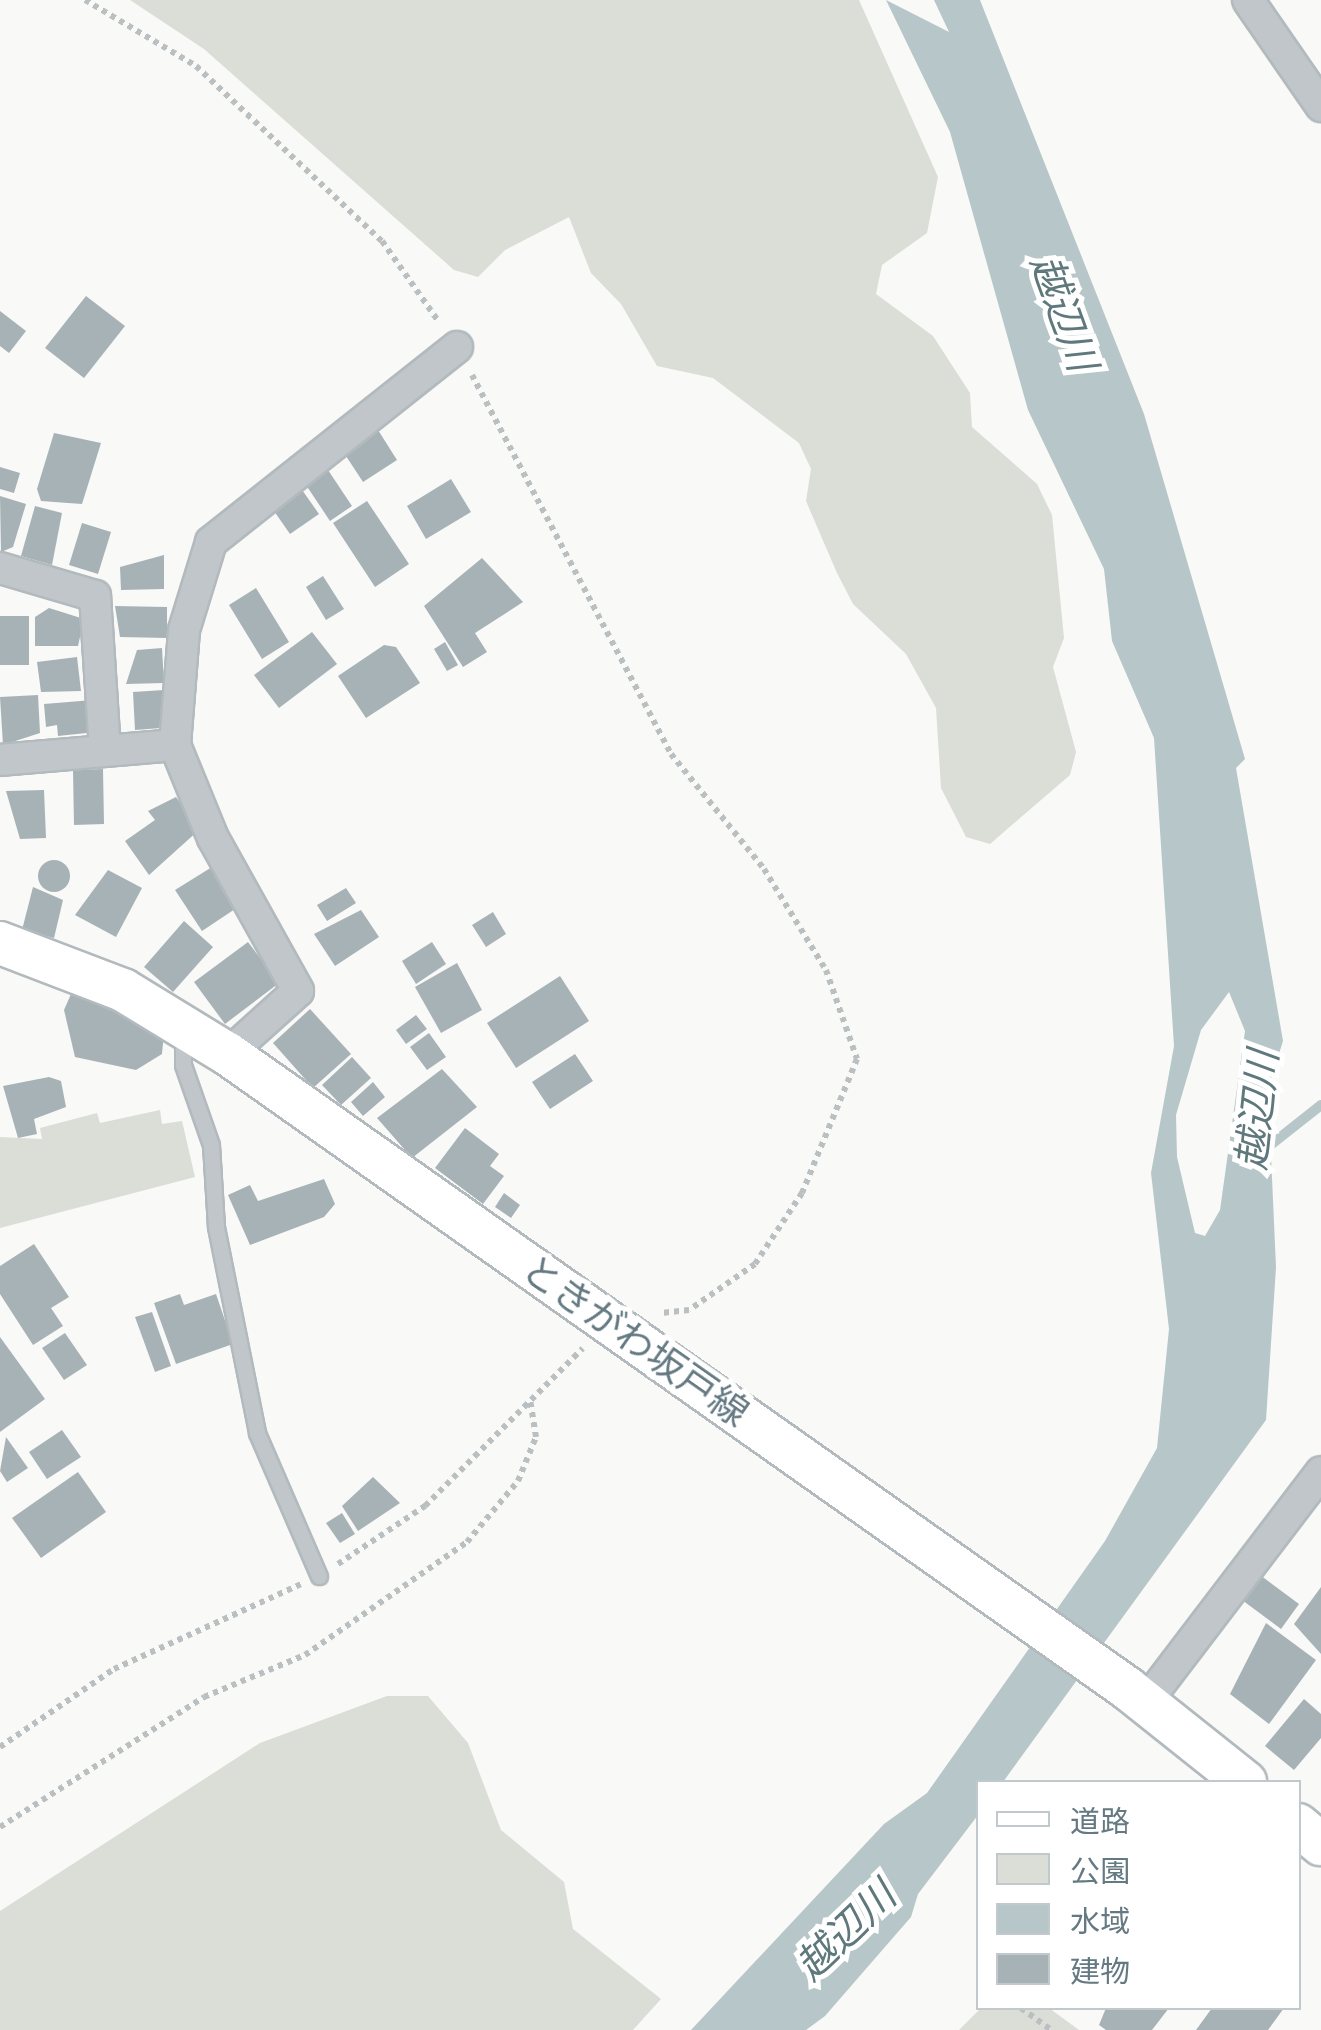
<!DOCTYPE html>
<html>
<head>
<meta charset="utf-8">
<style>
	body { margin:0 }
	#map { position:relative; width:1321px; height:2030px; overflow:hidden; background:#f9f9f7; font-family:"Exo 2","Noto Sans JP",sans-serif }
	div>[style] { position:absolute }
	[style*='--x'] { left:calc(var(--x)*1px); top:calc(var(--y)*1px); width:calc(var(--w)*1px); rotate:calc(var(--a)*1deg) }
	.green>* { inset:0; background:#daded6 }
	.water>* { inset:0; background:#b7c6c8 }
	.stream>* { height:10px; margin:-5px; padding:0 5px; transform-origin:5px; border-radius:5px; background:#b7c6c8 }
	.building>* { inset:0; background:#a7b2b6 }
	.round { border-radius:50% }
	.path>* { height:6px; margin-top:-3px; transform-origin:0; background:repeating-linear-gradient(90deg,#babfc1 0 5px,transparent 0 10px) }
	.roads { filter:drop-shadow(2px 0 #b2babe) drop-shadow(-2px 0 #b2babe) drop-shadow(0 2px #b2babe) drop-shadow(0 -2px #b2babe) }
	.lane>* { height:15px; margin:-7.5px; padding:0 7.5px; transform-origin:7.5px; border-radius:7.5px; background:#c0c6c9 }
	.street>* { height:30px; margin:-15px; padding:0 15px; transform-origin:15px; border-radius:15px; background:#c0c6c9 }
	.secondary>* { height:42px; margin:-21px; padding:0 21px; transform-origin:21px; border-radius:21px; background:#fff }
	span { translate:-50% -50%; white-space:nowrap; text-align:center; line-height:1.15; -webkit-text-stroke:10px #fff; paint-order:stroke }
	.street-label { font-size:38px; color:#647982 }
	.water-label { font-size:40px; color:#5f787c; font-style:italic }
	.legend { position:absolute; left:976px; top:1780px; width:325px; height:230px; box-sizing:border-box; background:#fff; border:2px solid #c1c9cd; margin:0; padding:12px 18px; list-style:none; font-size:30px; color:#647982 }
	.legend li { display:flex; align-items:center; gap:20px; height:50px }
	.legend b { width:50px; border:2px solid #c1c9cd }
</style>
</head>
<body>
<div id="map">
	<div class="green">
		<i style="clip-path:polygon(130px 0,859px 0,938px 177px,927px 233px,882px 265px,876px 294px,933px 336px,970px 393px,972px 427px,1037px 484px,1052px 515px,1064px 638px,1053px 667px,1076px 752px,1070px 775px,990px 844px,966px 837px,941px 788px,936px 708px,906px 654px,853px 604px,837px 573px,806px 501px,811px 469px,799px 443px,713px 378px,657px 366px,621px 304px,591px 273px,569px 217px,505px 250px,478px 277px,454px 270px,204px 49px)"></i>
		<i style="clip-path:polygon(160px 1110px,162px 1124px,182px 1121px,195px 1177px,0 1228px,0 1137px,42px 1139px,40px 1128px,97px 1113px,100px 1123px)"></i>
		<i style="clip-path:polygon(387px 1696px,428px 1696px,468px 1743px,501px 1830px,564px 1882px,573px 1929px,661px 1999px,633px 2030px,0 2030px,0 1911px,260px 1743px)"></i>
		<i style="clip-path:polygon(981px 2008px,1049px 2008px,1079px 2030px,959px 2030px)"></i>
	</div>
	<div class="water">
		<i style="clip-path:polygon(evenodd,886px 0,949px 32px,934px 0,980px 0,1144px 414px,1245px 759px,1236px 768px,1283px 1041px,1268px 1089px,1276px 1267px,1266px 1420px,1003px 1782px,978px 1782px,978px 1815px,918px 1894px,911px 1917px,825px 2016px,806px 2030px,691px 2030px,884px 1824px,927px 1793px,1105px 1541px,1157px 1448px,1169px 1329px,1151px 1173px,1174px 1046px,1154px 738px,1112px 641px,1104px 569px,1028px 410px,950px 132px,886px 0,1229px 992px,1245px 1031px,1220px 1210px,1205px 1236px,1195px 1233px,1177px 1157px,1176px 1115px,1201px 1030px,1229px 992px)"></i>
	</div>
	<div class="stream">
		<i style="--x:1259;--y:1154;--w:79;--a:-38.3"></i>
	</div>
	<div class="building">
		<i style="clip-path:polygon(86px 296px,125px 326px,84px 378px,45px 348px)"></i>
		<i style="clip-path:polygon(0 311px,26px 331px,9px 353px,0 346px)"></i>
		<i style="clip-path:polygon(378px 430px,397px 460px,363px 482px,344px 453px)"></i>
		<i style="clip-path:polygon(54px 433px,101px 443px,82px 504px,41px 501px,37px 489px)"></i>
		<i style="clip-path:polygon(0 467px,20px 473px,14px 493px,0 489px)"></i>
		<i style="clip-path:polygon(326px 467px,352px 506px,330px 521px,304px 482px)"></i>
		<i style="clip-path:polygon(451px 479px,471px 512px,426px 539px,407px 506px)"></i>
		<i style="clip-path:polygon(300px 487px,319px 514px,290px 534px,274px 511px)"></i>
		<i style="clip-path:polygon(0 496px,26px 504px,13px 547px,1px 552px)"></i>
		<i style="clip-path:polygon(367px 501px,409px 564px,375px 587px,333px 523px)"></i>
		<i style="clip-path:polygon(35px 506px,62px 513px,52px 565px,21px 556px)"></i>
		<i style="clip-path:polygon(82px 523px,111px 532px,98px 574px,69px 565px)"></i>
		<i style="clip-path:polygon(164px 555px,164px 589px,121px 590px,120px 567px)"></i>
		<i style="clip-path:polygon(482px 558px,523px 602px,475px 633px,487px 652px,463px 667px,424px 606px)"></i>
		<i style="clip-path:polygon(323px 576px,344px 609px,326px 620px,306px 587px)"></i>
		<i style="clip-path:polygon(256px 588px,289px 642px,262px 659px,229px 605px)"></i>
		<i style="clip-path:polygon(115px 606px,167px 607px,167px 638px,120px 637px)"></i>
		<i style="clip-path:polygon(49px 608px,84px 619px,78px 646px,35px 646px,35px 617px)"></i>
		<i style="clip-path:polygon(0 616px,29px 616px,29px 665px,0 665px)"></i>
		<i style="clip-path:polygon(312px 632px,337px 664px,279px 708px,254px 675px)"></i>
		<i style="clip-path:polygon(445px 642px,458px 665px,447px 671px,434px 649px)"></i>
		<i style="clip-path:polygon(384px 645px,396px 647px,420px 683px,366px 718px,338px 676px)"></i>
		<i style="clip-path:polygon(162px 648px,164px 683px,126px 684px,137px 650px)"></i>
		<i style="clip-path:polygon(77px 657px,81px 691px,41px 692px,37px 662px)"></i>
		<i style="clip-path:polygon(164px 690px,161px 728px,135px 730px,133px 692px)"></i>
		<i style="clip-path:polygon(38px 695px,40px 733px,3px 745px,0 697px)"></i>
		<i style="clip-path:polygon(93px 700px,96px 732px,58px 736px,57px 725px,46px 727px,44px 704px)"></i>
		<i style="clip-path:polygon(103px 769px,104px 824px,74px 825px,73px 770px)"></i>
		<i style="clip-path:polygon(44px 790px,46px 838px,20px 839px,6px 791px)"></i>
		<i style="clip-path:polygon(176px 797px,200px 829px,149px 875px,125px 841px,155px 820px,148px 811px)"></i>
		<i class="round" style="left:38px;top:860px;width:32px;height:32px"></i>
		<i style="clip-path:polygon(212px 867px,238px 907px,202px 931px,175px 890px)"></i>
		<i style="clip-path:polygon(108px 870px,142px 888px,116px 937px,75px 915px)"></i>
		<i style="clip-path:polygon(33px 887px,63px 900px,54px 938px,22px 930px)"></i>
		<i style="clip-path:polygon(346px 888px,356px 903px,327px 921px,317px 905px)"></i>
		<i style="clip-path:polygon(361px 910px,379px 937px,335px 966px,314px 934px)"></i>
		<i style="clip-path:polygon(493px 912px,506px 934px,486px 947px,472px 925px)"></i>
		<i style="clip-path:polygon(184px 921px,213px 947px,173px 992px,144px 967px)"></i>
		<i style="clip-path:polygon(248px 942px,279px 983px,225px 1024px,194px 982px)"></i>
		<i style="clip-path:polygon(432px 942px,446px 964px,416px 984px,402px 961px)"></i>
		<i style="clip-path:polygon(457px 963px,482px 1010px,441px 1033px,415px 987px)"></i>
		<i style="clip-path:polygon(560px 976px,589px 1021px,516px 1068px,487px 1023px)"></i>
		<i style="clip-path:polygon(71px 994px,164px 1032px,162px 1054px,136px 1070px,75px 1057px,64px 1010px)"></i>
		<i style="clip-path:polygon(310px 1009px,351px 1054px,313px 1088px,273px 1043px)"></i>
		<i style="clip-path:polygon(416px 1015px,427px 1029px,406px 1044px,396px 1030px)"></i>
		<i style="clip-path:polygon(429px 1033px,446px 1057px,427px 1070px,410px 1047px)"></i>
		<i style="clip-path:polygon(575px 1054px,593px 1081px,550px 1109px,532px 1082px)"></i>
		<i style="clip-path:polygon(352px 1057px,371px 1078px,341px 1105px,322px 1085px)"></i>
		<i style="clip-path:polygon(442px 1069px,477px 1107px,412px 1158px,377px 1118px)"></i>
		<i style="clip-path:polygon(49px 1077px,61px 1081px,66px 1107px,34px 1119px,37px 1134px,18px 1138px,3px 1086px)"></i>
		<i style="clip-path:polygon(373px 1082px,385px 1097px,363px 1116px,351px 1102px)"></i>
		<i style="clip-path:polygon(465px 1128px,499px 1154px,490px 1166px,504px 1176px,483px 1204px,435px 1168px)"></i>
		<i style="clip-path:polygon(324px 1179px,335px 1204px,324px 1217px,250px 1245px,228px 1195px,250px 1185px,258px 1201px)"></i>
		<i style="clip-path:polygon(504px 1193px,520px 1205px,511px 1218px,495px 1207px)"></i>
		<i style="clip-path:polygon(34px 1244px,69px 1297px,51px 1308px,63px 1326px,33px 1345px,0 1294px,0 1266px)"></i>
		<i style="clip-path:polygon(180px 1294px,184px 1305px,216px 1294px,233px 1344px,176px 1364px,154px 1303px)"></i>
		<i style="clip-path:polygon(152px 1312px,171px 1366px,155px 1372px,135px 1317px)"></i>
		<i style="clip-path:polygon(65px 1333px,87px 1365px,64px 1380px,42px 1348px)"></i>
		<i style="clip-path:polygon(0 1337px,45px 1399px,0 1432px)"></i>
		<i style="clip-path:polygon(62px 1430px,81px 1457px,47px 1479px,29px 1452px)"></i>
		<i style="clip-path:polygon(6px 1437px,28px 1468px,7px 1482px,0 1471px)"></i>
		<i style="clip-path:polygon(78px 1472px,106px 1512px,41px 1558px,12px 1518px)"></i>
		<i style="clip-path:polygon(373px 1477px,400px 1503px,358px 1531px,342px 1506px)"></i>
		<i style="clip-path:polygon(342px 1513px,355px 1534px,340px 1543px,326px 1523px)"></i>
		<i style="clip-path:polygon(1260px 1575px,1299px 1604px,1281px 1629px,1242px 1600px)"></i>
		<i style="clip-path:polygon(1321px 1587px,1321px 1654px,1294px 1624px)"></i>
		<i style="clip-path:polygon(1266px 1623px,1316px 1660px,1269px 1724px,1230px 1694px)"></i>
		<i style="clip-path:polygon(1304px 1699px,1321px 1714px,1321px 1738px,1294px 1770px,1265px 1746px)"></i>
		<i style="clip-path:polygon(1106px 2008px,1169px 2008px,1152px 2030px,1106px 2030px,1099px 2025px)"></i>
		<i style="clip-path:polygon(1212px 2008px,1284px 2008px,1268px 2030px,1196px 2030px)"></i>
	</div>
	<div class="path">
		<i style="--x:85;--y:0;--w:129;--a:30.7"></i>
		<i style="--x:196;--y:66;--w:255;--a:43.3"></i>
		<i style="--x:382;--y:241;--w:99;--a:54.9"></i>
		<i style="--x:472;--y:375;--w:428;--a:62.3"></i>
		<i style="--x:671;--y:754;--w:148;--a:51"></i>
		<i style="--x:764;--y:869;--w:119;--a:58.5"></i>
		<i style="--x:826;--y:970;--w:94;--a:70.8"></i>
		<i style="--x:857;--y:1059;--w:145;--a:112.3"></i>
		<i style="--x:802;--y:1193;--w:85;--a:123.5"></i>
		<i style="--x:755;--y:1264;--w:80;--a:145.1"></i>
		<i style="--x:689;--y:1310;--w:28;--a:174"></i>
		<i style="--x:338;--y:1564;--w:105;--a:-33.7"></i>
		<i style="--x:425;--y:1506;--w:223;--a:-45"></i>
		<i style="--x:0;--y:1747;--w:138;--a:-34.4"></i>
		<i style="--x:114;--y:1669;--w:205;--a:-24.4"></i>
		<i style="--x:0;--y:1827;--w:242;--a:-32.5"></i>
		<i style="--x:204;--y:1697;--w:109;--a:-22.6"></i>
		<i style="--x:305;--y:1655;--w:198;--a:-34.9"></i>
		<i style="--x:467;--y:1542;--w:80;--a:-50.1"></i>
		<i style="--x:518;--y:1481;--w:48;--a:-67.8"></i>
		<i style="--x:536;--y:1437;--w:37;--a:-99"></i>
		<i style="--x:1021;--y:2008;--w:37;--a:36"></i>
	</div>
	<div class="roads">
		<div class="lane">
			<i style="--x:183;--y:1033;--w:32;--a:90"></i>
			<i style="--x:183;--y:1065;--w:85;--a:70.7"></i>
			<i style="--x:211;--y:1145;--w:82;--a:86.5"></i>
			<i style="--x:216;--y:1227;--w:210;--a:78.7"></i>
			<i style="--x:257;--y:1433;--w:156;--a:66.6"></i>
		</div>
		<div class="street">
			<i style="--x:1248;--y:0;--w:129;--a:55.4"></i>
			<i style="--x:0;--y:568;--w:99;--a:16.4"></i>
			<i style="--x:95;--y:596;--w:155;--a:86.3"></i>
			<i style="--x:175;--y:745;--w:100;--a:67.8"></i>
			<i style="--x:213;--y:838;--w:175;--a:60.9"></i>
			<i style="--x:298;--y:991;--w:94;--a:138"></i>
			<i style="--x:0;--y:760;--w:176;--a:-4.9"></i>
			<i style="--x:175;--y:745;--w:115;--a:-85.5"></i>
			<i style="--x:184;--y:630;--w:92;--a:-72.9"></i>
			<i style="--x:211;--y:542;--w:314;--a:-38.4"></i>
			<i style="--x:1146;--y:1702;--w:289;--a:-52.7"></i>
		</div>
		<div class="secondary">
			<i style="--x:0;--y:943;--w:132;--a:20.9"></i>
			<i style="--x:123;--y:990;--w:123;--a:31.4"></i>
			<i style="--x:228;--y:1054;--w:1100;--a:35.19"></i>
			<i style="--x:1127;--y:1688;--w:151;--a:38.5"></i>
			<i style="--x:1298;--y:1825;--w:30;--a:40"></i>
		</div>
	</div>
	<div class="street-label">
		<span style="left:636px;top:1340px;rotate:35deg">ときがわ坂戸線</span>
	</div>
	<div class="water-label">
		<span style="left:1066px;top:312px;rotate:70deg">越辺川</span>
		<span style="left:1255px;top:1110px;rotate:-84deg">越辺川</span>
		<span style="left:844px;top:1929px;rotate:-44deg">越辺川</span>
	</div>
	<ul class="legend">
	<li><b style="height:12px;background:#fff"></b>道路</li>
	<li><b style="height:28px;background:#daded6"></b>公園</li>
	<li><b style="height:28px;background:#b7c6c8"></b>水域</li>
	<li><b style="height:28px;background:#a7b2b6"></b>建物</li>
	</ul>
</div>
</body>
</html>
